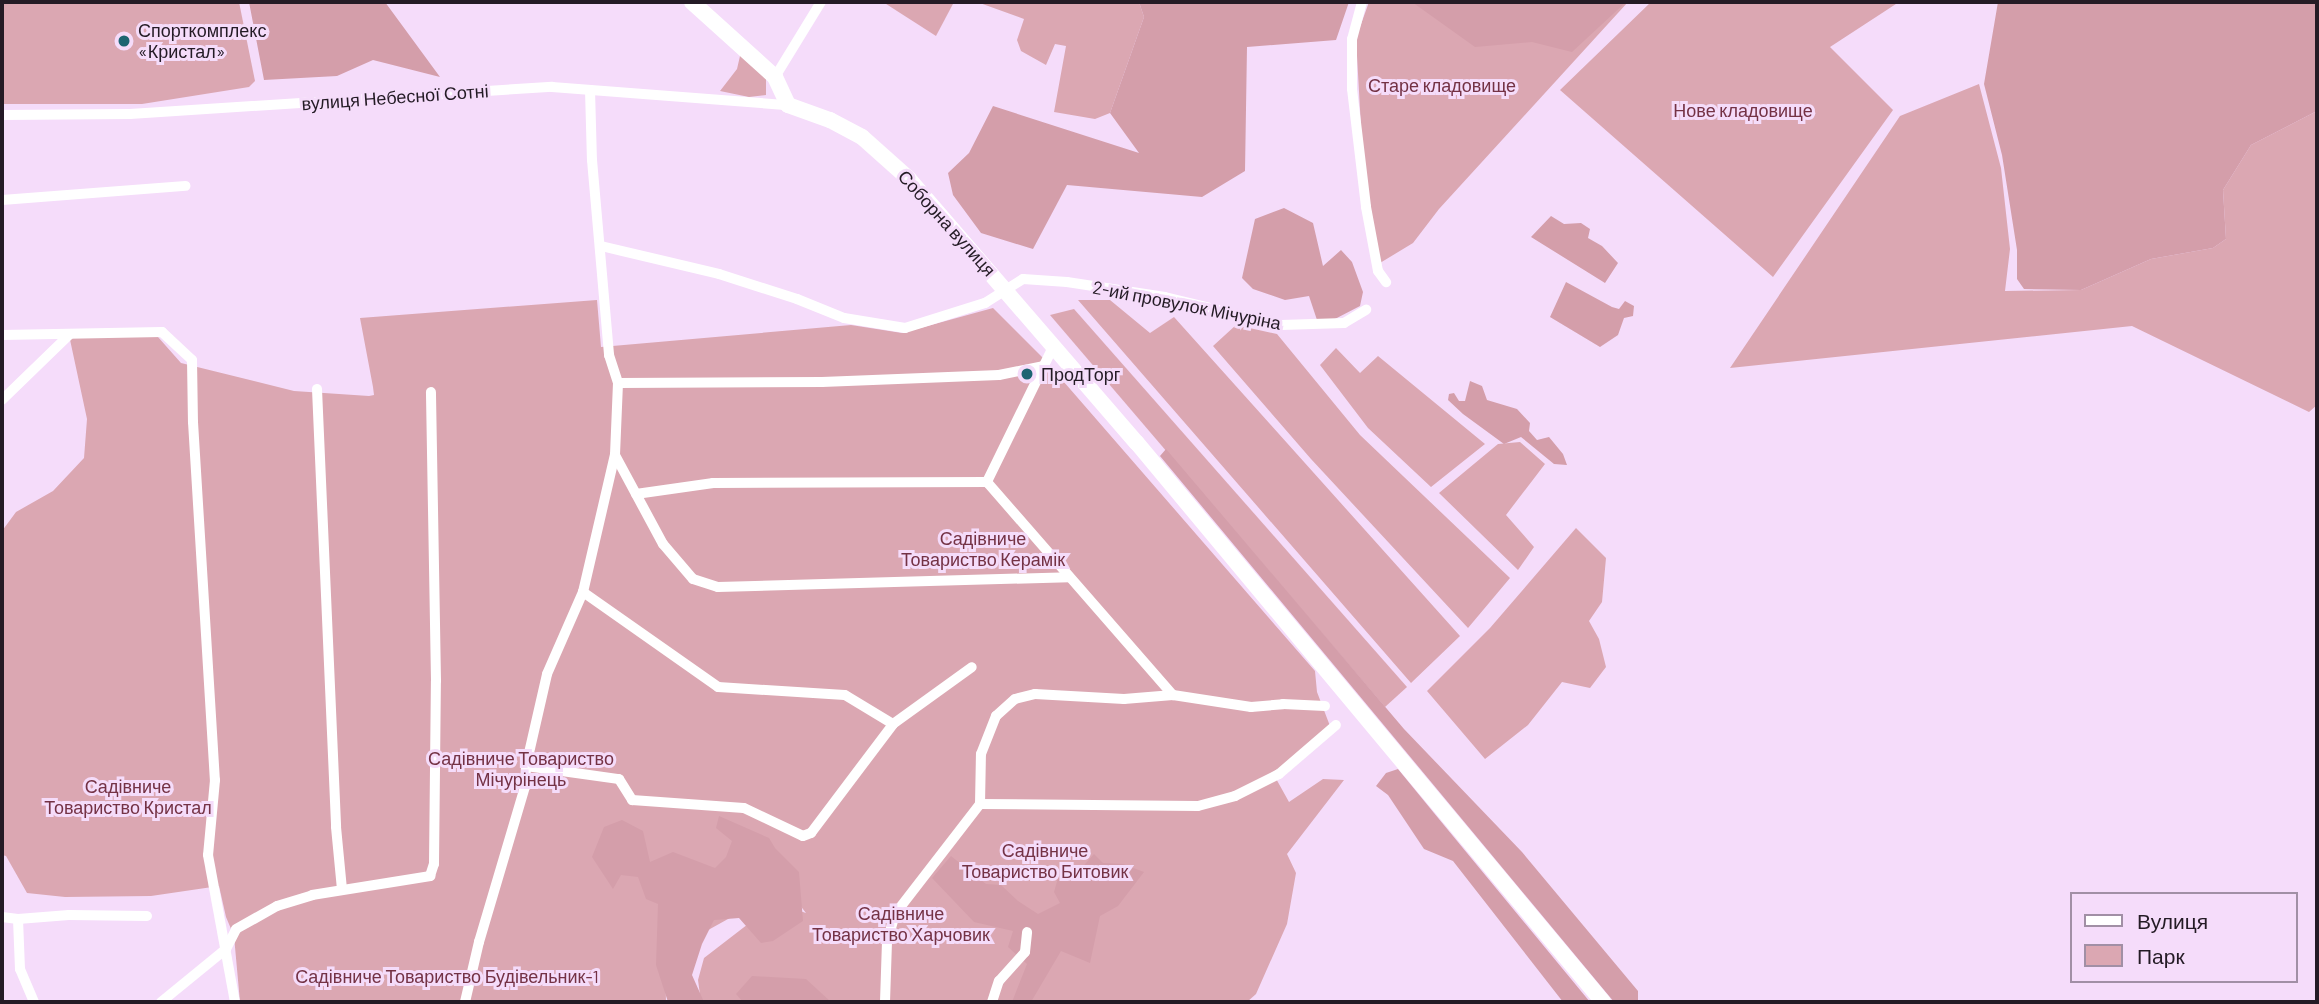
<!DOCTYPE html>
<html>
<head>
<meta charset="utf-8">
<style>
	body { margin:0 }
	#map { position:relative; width:2319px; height:1004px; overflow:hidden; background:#f5dcfa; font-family:Barlow,sans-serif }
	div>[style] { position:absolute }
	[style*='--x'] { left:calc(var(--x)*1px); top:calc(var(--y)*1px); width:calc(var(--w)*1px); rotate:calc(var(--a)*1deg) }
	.green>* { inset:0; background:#dba7b2 }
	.forest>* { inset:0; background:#d49eaa }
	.street>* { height:10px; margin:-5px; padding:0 5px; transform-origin:5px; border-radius:5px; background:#fff }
	.secondary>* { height:16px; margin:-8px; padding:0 8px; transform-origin:8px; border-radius:8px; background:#fff }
	.dots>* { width:19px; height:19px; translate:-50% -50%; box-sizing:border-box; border:4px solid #f5dcfa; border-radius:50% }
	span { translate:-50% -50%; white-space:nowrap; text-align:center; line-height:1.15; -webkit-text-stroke:6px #f5dcfa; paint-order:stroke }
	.poi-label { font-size:18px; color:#241b25 }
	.left { translate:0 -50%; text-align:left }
	.park-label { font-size:18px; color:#743245 }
	.street-label { font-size:18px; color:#241b25 }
	.frame { position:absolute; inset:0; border:4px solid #241b25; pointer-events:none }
	.legend { position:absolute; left:2070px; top:892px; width:228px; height:91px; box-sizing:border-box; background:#f5dcfa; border:2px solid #a18fa5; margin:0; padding:9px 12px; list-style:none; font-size:21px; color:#241b25 }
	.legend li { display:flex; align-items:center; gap:14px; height:35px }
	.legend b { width:35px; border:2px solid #a18fa5 }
</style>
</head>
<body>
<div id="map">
	<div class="green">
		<i style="clip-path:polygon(2px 2px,239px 2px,255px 81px,249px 87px,142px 104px,2px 104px)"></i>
		<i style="clip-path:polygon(883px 2px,954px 2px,936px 36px)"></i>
		<i style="clip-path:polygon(977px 2px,1139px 2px,1144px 17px,1110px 113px,1095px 119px,1054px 112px,1066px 46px,1055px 44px,1046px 65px,1021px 51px,1017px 40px,1024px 19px)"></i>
		<i style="clip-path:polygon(1369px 2px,1628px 2px,1439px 209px,1413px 243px,1380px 263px,1363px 163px,1356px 38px)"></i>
		<i style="clip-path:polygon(1651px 2px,1899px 2px,1830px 47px,1893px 110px,1773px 277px,1560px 90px)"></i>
		<i style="clip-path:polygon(740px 56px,746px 56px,766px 79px,766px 95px,749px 97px,720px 91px,737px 69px)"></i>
		<i style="clip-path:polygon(1979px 84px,2001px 168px,2010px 249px,2005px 291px,2081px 290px,2151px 259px,2213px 248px,2226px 239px,2223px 190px,2251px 145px,2317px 111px,2317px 405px,2309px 412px,2132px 326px,1730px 368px,1900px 116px)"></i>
		<i style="clip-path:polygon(597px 300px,601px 347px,851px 325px,902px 333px,993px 308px,1044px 359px,1315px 671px,1317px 692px,1330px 726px,1274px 775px,1289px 802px,1323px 779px,1344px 780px,1287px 854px,1296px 873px,1287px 924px,1256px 994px,1247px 1002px,701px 1002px,698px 980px,704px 958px,752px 921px,797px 910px,806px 913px,792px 895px,771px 895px,665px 954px,666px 1002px,240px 1002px,234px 936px,226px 917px,219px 886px,151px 896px,65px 897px,27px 893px,6px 856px,2px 855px,2px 531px,16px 512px,53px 491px,84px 458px,87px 419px,69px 335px,158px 337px,181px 363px,294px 391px,369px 396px,374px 395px,373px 387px,360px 318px)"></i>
		<i style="clip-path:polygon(1078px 300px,1110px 300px,1150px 333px,1174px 317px,1460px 636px,1411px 683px)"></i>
		<i style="clip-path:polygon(1074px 309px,1407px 687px,1385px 707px,1050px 315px)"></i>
		<i style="clip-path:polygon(1236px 325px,1277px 334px,1360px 435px,1510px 578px,1468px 628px,1311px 459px,1213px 346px)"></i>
		<i style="clip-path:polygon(1336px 348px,1360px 373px,1378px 356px,1485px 444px,1431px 487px,1368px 428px,1320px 365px)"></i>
		<i style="clip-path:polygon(1520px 442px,1545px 464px,1506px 515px,1534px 547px,1518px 570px,1439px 493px,1498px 444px)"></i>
		<i style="clip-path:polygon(1576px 528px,1606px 558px,1602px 602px,1589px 621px,1599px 639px,1606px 667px,1590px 688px,1562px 682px,1528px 725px,1485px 759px,1427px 691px,1490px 628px)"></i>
	</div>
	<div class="forest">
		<i style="clip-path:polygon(249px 2px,385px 2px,440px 77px,373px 60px,337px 76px,264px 80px)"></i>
		<i style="clip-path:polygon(1139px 2px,1349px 2px,1336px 40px,1247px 47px,1245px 171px,1202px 197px,1067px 185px,1033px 249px,981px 233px,953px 195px,948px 173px,969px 153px,993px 106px,1139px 153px,1110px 113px,1144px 17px)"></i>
		<i style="clip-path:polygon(1412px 2px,1626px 2px,1572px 52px,1532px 42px,1475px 47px)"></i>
		<i style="clip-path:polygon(1998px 2px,2317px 2px,2317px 111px,2251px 145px,2223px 190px,2226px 239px,2213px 248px,2151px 259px,2081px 290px,2024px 289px,2017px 279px,2017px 250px,2002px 155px,1984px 84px)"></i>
		<i style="clip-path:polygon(1284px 208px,1313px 223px,1323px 266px,1341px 250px,1352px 262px,1363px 292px,1360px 306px,1333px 320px,1317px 320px,1309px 296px,1285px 300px,1253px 289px,1242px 278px,1255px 219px)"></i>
		<i style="clip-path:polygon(1551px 216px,1564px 224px,1581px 223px,1590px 229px,1588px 238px,1602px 246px,1618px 263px,1605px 283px,1531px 237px)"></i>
		<i style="clip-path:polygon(1566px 282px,1612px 307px,1619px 309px,1625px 301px,1634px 306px,1633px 316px,1624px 318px,1618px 335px,1600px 347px,1550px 317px)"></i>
		<i style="clip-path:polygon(1470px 381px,1482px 386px,1487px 400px,1517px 409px,1530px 423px,1529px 431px,1537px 440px,1549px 437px,1563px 454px,1567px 465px,1554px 464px,1521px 437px,1504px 444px,1463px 414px,1448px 400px,1449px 394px,1454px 393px,1459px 401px,1465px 401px)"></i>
		<i style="clip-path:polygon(1166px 449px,1404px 729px,1522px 852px,1638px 991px,1638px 1002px,1614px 1002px,1160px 456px)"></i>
		<i style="clip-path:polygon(1398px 769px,1434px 813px,1590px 1002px,1563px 1002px,1453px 861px,1424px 849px,1388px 795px,1376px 786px,1386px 773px)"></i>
		<i style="clip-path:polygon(719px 816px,769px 838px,775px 848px,799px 872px,803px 921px,773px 941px,761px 943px,739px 918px,714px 920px,702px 944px,692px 975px,704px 1002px,668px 1002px,656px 965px,658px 904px,646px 899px,638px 877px,621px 875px,613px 889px,592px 857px,604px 827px,622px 820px,643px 831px,650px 862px,673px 852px,715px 868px,726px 857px,732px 841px,716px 828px)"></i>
		<i style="clip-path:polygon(1094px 854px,1103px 863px,1123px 864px,1144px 872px,1118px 906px,1100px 916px,1090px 963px,1061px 951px,1031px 1002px,1012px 1002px,1027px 964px,1008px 947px,1013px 931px,974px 922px,932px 878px,951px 856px,986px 884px,1001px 885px,1018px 901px,1038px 914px,1060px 903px,1054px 892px,1058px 878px,1071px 880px)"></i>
		<i style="clip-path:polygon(752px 976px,806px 979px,831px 1002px,743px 1002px,736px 994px)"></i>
	</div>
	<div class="street">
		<i style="--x:1362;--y:2;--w:38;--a:105"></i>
		<i style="--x:1352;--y:39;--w:50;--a:90"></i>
		<i style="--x:1352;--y:89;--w:119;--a:83.2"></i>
		<i style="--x:1366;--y:207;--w:65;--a:79.4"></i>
		<i style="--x:1378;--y:271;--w:14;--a:54"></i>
		<i style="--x:775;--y:77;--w:88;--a:-58.5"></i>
		<i style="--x:590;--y:90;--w:70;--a:88.4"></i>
		<i style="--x:592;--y:160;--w:196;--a:85"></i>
		<i style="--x:609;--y:355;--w:29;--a:72"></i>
		<i style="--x:618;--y:383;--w:72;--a:92.4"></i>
		<i style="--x:615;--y:455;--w:101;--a:61.7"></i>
		<i style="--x:663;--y:544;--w:46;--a:49.4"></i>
		<i style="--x:693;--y:579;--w:26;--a:18"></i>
		<i style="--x:718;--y:587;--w:351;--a:-1.6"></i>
		<i style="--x:2;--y:115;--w:128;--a:-0.4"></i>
		<i style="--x:130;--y:114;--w:423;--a:-3.7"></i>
		<i style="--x:552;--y:87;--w:237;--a:4.4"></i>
		<i style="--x:2;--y:200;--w:184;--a:-4.4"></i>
		<i style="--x:601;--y:246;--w:121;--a:13.3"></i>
		<i style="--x:719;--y:274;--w:82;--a:17.8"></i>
		<i style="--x:797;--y:299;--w:51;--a:22"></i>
		<i style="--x:844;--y:318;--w:62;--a:9.3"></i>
		<i style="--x:905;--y:328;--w:84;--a:-17.4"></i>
		<i style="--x:985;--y:303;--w:45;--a:-32.3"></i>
		<i style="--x:1023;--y:279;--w:44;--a:3.9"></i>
		<i style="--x:1067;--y:282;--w:99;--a:8.7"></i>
		<i style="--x:1165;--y:297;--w:119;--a:13.6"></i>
		<i style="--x:1281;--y:325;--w:63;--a:-1.8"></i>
		<i style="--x:1344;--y:323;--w:26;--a:-31"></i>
		<i style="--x:2;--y:335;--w:160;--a:-1.1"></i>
		<i style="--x:162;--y:332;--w:41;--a:43"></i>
		<i style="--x:192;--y:360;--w:62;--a:89.1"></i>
		<i style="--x:193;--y:422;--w:359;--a:86.5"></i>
		<i style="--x:215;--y:780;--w:75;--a:95.3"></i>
		<i style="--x:208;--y:855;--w:149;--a:79.6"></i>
		<i style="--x:1054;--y:345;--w:153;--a:116.1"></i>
		<i style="--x:987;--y:482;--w:283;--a:48.9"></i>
		<i style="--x:618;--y:383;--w:204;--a:-0.3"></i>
		<i style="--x:822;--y:382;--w:177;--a:-2.3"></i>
		<i style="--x:999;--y:375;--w:46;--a:-11.3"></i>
		<i style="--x:317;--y:389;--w:438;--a:87.5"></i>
		<i style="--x:336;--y:827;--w:62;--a:84.5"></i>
		<i style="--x:2;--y:400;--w:93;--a:-44.1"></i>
		<i style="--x:636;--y:494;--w:78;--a:-8.1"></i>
		<i style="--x:713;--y:483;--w:274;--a:-0.2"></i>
		<i style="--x:583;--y:592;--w:165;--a:35.1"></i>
		<i style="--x:718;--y:687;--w:127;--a:3.6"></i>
		<i style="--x:845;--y:695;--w:56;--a:31.1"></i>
		<i style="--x:526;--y:766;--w:94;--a:8"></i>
		<i style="--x:619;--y:779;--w:25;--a:58"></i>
		<i style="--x:632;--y:800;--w:112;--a:4.1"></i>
		<i style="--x:744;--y:808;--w:65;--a:25.4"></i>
		<i style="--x:803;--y:836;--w:9;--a:-21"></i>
		<i style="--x:811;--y:833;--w:136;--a:-53"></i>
		<i style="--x:893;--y:724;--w:97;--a:-35.8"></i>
		<i style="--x:980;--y:804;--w:218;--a:0.5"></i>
		<i style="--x:1198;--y:806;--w:38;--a:-15"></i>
		<i style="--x:1235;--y:796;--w:49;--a:-26.6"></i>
		<i style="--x:1279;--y:774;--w:75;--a:-40.7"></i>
		<i style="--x:2;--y:917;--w:16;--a:7"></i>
		<i style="--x:34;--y:1002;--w:36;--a:-113"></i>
		<i style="--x:20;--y:969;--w:50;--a:-92.3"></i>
		<i style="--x:18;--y:919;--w:51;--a:-4.5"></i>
		<i style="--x:69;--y:915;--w:78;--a:0.7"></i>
		<i style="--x:161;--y:1002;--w:84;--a:-39.2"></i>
		<i style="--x:226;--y:949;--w:22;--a:-63"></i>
		<i style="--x:236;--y:929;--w:47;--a:-29.3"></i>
		<i style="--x:277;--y:906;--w:37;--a:-17"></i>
		<i style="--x:312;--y:895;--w:120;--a:-9.1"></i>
		<i style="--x:430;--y:876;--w:13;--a:-72"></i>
		<i style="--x:434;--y:864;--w:183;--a:-89.4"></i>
		<i style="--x:436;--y:681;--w:289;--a:-91"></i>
		<i style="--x:465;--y:1002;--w:62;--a:-76.9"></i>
		<i style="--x:479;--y:942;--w:162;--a:-73.5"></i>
		<i style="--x:525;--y:787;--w:21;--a:-87"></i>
		<i style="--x:526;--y:766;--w:94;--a:-77.1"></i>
		<i style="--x:547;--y:674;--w:90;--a:-66.3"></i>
		<i style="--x:583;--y:592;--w:141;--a:-76.9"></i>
		<i style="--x:885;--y:1002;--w:60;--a:-88.1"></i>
		<i style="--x:887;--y:942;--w:29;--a:-74"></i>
		<i style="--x:895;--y:914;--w:139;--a:-52.3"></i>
		<i style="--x:980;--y:804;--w:50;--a:-88.9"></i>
		<i style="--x:981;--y:754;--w:41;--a:-68.5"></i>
		<i style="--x:996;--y:716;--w:25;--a:-42"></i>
		<i style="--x:1015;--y:699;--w:21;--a:-14"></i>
		<i style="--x:1035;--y:694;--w:89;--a:3.2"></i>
		<i style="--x:1124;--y:699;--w:49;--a:-4.7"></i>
		<i style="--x:1173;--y:695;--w:79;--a:8.7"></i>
		<i style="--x:1251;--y:707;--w:32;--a:-5"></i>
		<i style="--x:1283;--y:704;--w:42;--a:2.7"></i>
		<i style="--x:992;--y:1002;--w:22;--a:-72"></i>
		<i style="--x:999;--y:981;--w:39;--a:-48"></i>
		<i style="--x:1025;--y:952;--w:20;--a:-84"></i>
	</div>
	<div class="secondary">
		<i style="--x:692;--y:2;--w:112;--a:42.1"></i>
		<i style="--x:775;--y:77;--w:31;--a:65"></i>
		<i style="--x:788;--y:105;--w:45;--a:19.7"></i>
		<i style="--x:830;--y:120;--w:36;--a:28"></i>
		<i style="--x:862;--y:137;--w:62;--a:41.7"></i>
		<i style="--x:908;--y:178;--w:350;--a:49.2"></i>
		<i style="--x:1137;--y:443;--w:728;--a:50.18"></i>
	</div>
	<div class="dots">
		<i style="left:124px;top:41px;background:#1c6572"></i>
		<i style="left:1027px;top:374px;background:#1c6572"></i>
	</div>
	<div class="poi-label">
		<span class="left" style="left:138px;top:41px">Спорткомплекс<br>«Кристал»</span>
		<span class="left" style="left:1041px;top:374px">ПродТорг</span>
	</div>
	<div class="park-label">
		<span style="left:1442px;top:85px">Старе кладовище</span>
		<span style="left:1743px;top:110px">Нове кладовище</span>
		<span style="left:983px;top:549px">Садівниче<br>Товариство Керамік</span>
		<span style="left:521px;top:769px">Садівниче Товариство<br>Мічурінець</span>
		<span style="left:128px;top:797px">Садівниче<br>Товариство Кристал</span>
		<span style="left:1045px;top:861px">Садівниче<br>Товариство Битовик</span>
		<span style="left:901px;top:924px">Садівниче<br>Товариство Харчовик</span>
		<span style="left:447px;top:976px">Садівниче Товариство Будівельник-1</span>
	</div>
	<div class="street-label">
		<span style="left:395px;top:97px;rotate:-4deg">вулиця Небесної Сотні</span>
		<span style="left:947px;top:223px;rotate:48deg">Соборна вулиця</span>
		<span style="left:1187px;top:305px;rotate:11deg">2-ий провулок Мічуріна</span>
	</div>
	<div class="frame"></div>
	<ul class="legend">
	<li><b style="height:9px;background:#fff"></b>Вулиця</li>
	<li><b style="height:19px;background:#dba7b2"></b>Парк</li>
	</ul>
</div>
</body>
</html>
